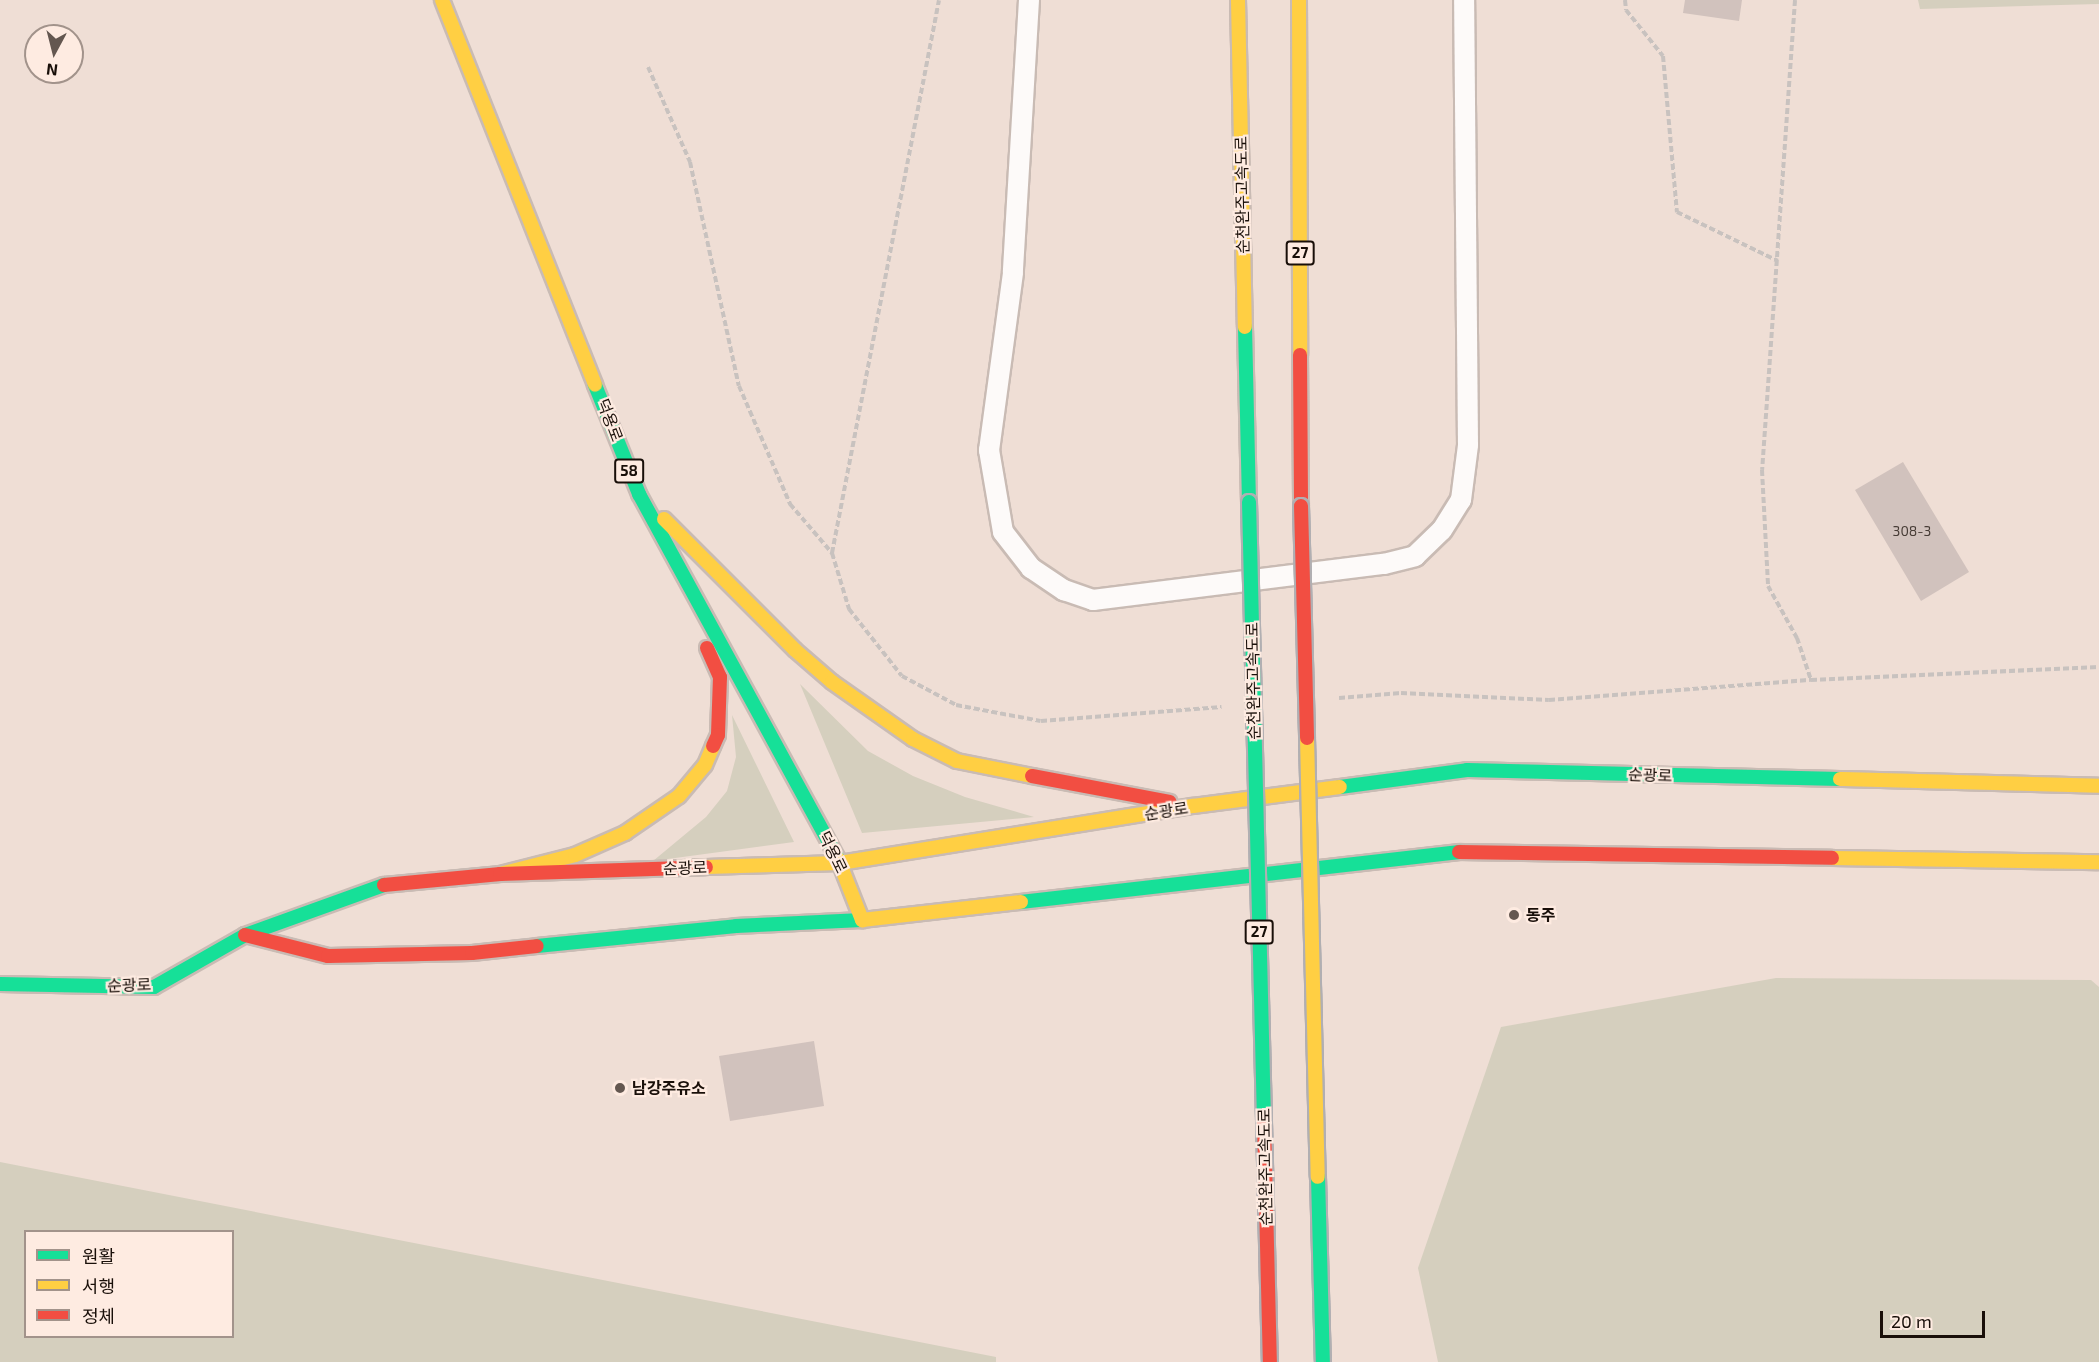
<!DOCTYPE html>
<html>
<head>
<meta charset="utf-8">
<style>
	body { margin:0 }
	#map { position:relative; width:2099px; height:1362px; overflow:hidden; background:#efded5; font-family:"Exo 2","Noto Sans KR",sans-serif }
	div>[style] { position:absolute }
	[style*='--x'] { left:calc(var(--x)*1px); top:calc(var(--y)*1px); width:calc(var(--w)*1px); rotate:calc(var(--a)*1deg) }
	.green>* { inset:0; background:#d5cfbe }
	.building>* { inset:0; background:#d1c2bd }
	.path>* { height:4px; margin-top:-2px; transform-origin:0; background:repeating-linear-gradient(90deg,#c8c2bf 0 6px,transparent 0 9px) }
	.roads { filter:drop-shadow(2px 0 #c9bbb4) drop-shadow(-2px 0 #c9bbb4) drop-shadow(0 2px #c9bbb4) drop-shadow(0 -2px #c9bbb4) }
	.lane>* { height:20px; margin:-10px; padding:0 10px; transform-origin:10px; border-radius:10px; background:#fdfaf9 }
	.fast>* { height:14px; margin:-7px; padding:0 7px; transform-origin:7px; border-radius:7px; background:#16e098 }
	.slow>* { height:14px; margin:-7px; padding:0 7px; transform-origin:7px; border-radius:7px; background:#ffcf43 }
	.jam>* { height:14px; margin:-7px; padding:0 7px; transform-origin:7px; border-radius:7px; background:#f24e42 }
	.bridges { filter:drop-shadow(2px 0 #b1afb2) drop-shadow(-2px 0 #b1afb2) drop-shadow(0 2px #b1afb2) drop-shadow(0 -2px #b1afb2) }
	.fast-bridge>* { height:14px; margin:-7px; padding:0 7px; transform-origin:7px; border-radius:7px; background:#16e098 }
	.slow-bridge>* { height:14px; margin:-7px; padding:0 7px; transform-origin:7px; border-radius:7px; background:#ffcf43 }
	.jam-bridge>* { height:14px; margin:-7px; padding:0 7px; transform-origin:7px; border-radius:7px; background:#f24e42 }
	.dots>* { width:16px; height:16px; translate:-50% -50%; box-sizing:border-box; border:3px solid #feebe1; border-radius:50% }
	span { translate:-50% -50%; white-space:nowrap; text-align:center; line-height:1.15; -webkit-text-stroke:4.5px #feebe1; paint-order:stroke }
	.number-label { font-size:14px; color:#473c36 }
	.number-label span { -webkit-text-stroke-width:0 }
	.shield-label span { padding:2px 4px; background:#feebe1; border:2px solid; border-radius:4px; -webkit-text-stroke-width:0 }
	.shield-label { font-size:15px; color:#190f09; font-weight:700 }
	.street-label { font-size:16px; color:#190f09 }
	.poi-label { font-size:16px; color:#190f09; font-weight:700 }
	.left { translate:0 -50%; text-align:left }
	.legend { position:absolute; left:24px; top:1230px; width:210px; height:108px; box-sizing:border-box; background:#feebe1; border:2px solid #a2938b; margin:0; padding:8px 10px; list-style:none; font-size:18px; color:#190f09 }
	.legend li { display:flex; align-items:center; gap:12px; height:30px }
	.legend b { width:30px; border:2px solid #a2938b }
	.north { position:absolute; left:24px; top:24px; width:60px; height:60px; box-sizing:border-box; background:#feebe1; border:2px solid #a2938b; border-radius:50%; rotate:187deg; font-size:16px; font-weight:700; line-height:24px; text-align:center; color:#190f09 }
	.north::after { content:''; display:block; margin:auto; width:21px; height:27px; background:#645750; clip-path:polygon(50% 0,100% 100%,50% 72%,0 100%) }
	.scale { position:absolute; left:1880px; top:1311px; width:105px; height:27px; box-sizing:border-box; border:3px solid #190f09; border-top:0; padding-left:8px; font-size:18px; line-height:21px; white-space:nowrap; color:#190f09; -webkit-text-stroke:4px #feebe1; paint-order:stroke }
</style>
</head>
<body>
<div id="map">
	<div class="green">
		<i style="clip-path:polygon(1918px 0,2099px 0,2099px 4px,1920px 9px)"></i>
		<i style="clip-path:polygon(800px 684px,868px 751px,913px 776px,965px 797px,1034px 817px,862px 833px)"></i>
		<i style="clip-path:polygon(732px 715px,794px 842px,653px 861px,706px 817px,727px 791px,736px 757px)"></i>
		<i style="clip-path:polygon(1776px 978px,2091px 980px,2099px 987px,2099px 1362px,1438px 1362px,1418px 1268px,1501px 1027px)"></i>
		<i style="clip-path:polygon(evenodd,0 1162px,996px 1357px,996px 1362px,0 1362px,0 1162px,26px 1232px,232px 1232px,232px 1336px,26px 1336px,26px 1232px)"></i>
	</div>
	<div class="building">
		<i style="clip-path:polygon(1685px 0,1742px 0,1739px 21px,1683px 13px)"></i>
		<i style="clip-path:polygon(1903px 462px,1969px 572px,1921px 601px,1855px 490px)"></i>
		<i style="clip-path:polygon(814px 1041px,824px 1106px,730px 1121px,719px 1056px)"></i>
	</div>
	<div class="path">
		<i style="--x:1625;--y:0;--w:10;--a:84"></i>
		<i style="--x:1626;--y:10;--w:59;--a:51.2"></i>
		<i style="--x:1663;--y:56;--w:157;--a:84.9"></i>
		<i style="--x:1677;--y:212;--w:112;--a:25.9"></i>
		<i style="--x:1795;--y:0;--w:471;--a:94"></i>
		<i style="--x:1762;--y:470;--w:116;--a:87"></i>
		<i style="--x:1768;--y:586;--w:60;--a:60.9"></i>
		<i style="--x:1797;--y:638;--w:44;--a:71.6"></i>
		<i style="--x:648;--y:67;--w:104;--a:66.1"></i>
		<i style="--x:690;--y:162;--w:229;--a:77.7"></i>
		<i style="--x:739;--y:386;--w:129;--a:66.6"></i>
		<i style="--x:790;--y:504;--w:65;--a:49.4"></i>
		<i style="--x:832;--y:553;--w:59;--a:73.1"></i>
		<i style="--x:849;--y:609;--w:85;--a:51.7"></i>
		<i style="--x:902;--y:676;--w:61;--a:28.2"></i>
		<i style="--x:956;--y:705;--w:86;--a:10.7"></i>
		<i style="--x:1041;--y:721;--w:181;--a:-4.4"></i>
		<i style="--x:832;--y:553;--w:563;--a:-79.05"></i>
		<i style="--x:1339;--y:698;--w:62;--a:-4.6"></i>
		<i style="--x:1401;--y:693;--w:148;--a:2.7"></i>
		<i style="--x:1549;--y:700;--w:263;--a:-4.4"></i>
		<i style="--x:1811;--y:680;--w:288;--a:-2.6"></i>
	</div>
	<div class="roads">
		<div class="lane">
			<i style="--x:1029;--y:0;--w:273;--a:93.4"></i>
			<i style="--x:1013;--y:273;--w:179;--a:97.7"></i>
			<i style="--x:989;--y:450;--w:83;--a:80.3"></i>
			<i style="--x:1003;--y:532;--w:46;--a:52.1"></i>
			<i style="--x:1031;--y:568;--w:40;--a:34"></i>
			<i style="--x:1064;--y:590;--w:31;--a:19"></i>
			<i style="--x:1093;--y:600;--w:293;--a:-7.1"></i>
			<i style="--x:1384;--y:564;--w:32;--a:-14"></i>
			<i style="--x:1415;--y:556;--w:37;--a:-44"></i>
			<i style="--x:1442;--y:530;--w:36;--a:-58"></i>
			<i style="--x:1461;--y:500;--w:55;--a:-82.7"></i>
			<i style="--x:1468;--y:445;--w:445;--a:-90.5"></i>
		</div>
		<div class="fast">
			<i style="--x:1245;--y:327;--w:175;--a:88.7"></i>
			<i style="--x:595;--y:385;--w:118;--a:68"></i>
			<i style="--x:639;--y:494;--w:416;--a:61.4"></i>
			<i style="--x:1340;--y:787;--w:128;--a:-7.6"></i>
			<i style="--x:1467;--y:770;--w:373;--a:1.4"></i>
			<i style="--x:1021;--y:902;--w:441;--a:-6.5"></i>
			<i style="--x:537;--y:946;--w:200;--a:-5.7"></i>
			<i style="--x:736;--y:926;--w:126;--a:-2.7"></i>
			<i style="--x:0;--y:984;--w:154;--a:1.1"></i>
			<i style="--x:154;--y:987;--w:105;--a:-29.7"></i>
			<i style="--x:245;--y:935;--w:148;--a:-19.8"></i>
		</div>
		<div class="slow">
			<i style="--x:442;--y:0;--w:414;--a:68.3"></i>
			<i style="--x:1238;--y:0;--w:327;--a:88.8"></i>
			<i style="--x:1299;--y:0;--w:355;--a:89.8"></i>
			<i style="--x:664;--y:519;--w:185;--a:45"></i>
			<i style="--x:795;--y:650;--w:49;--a:40.9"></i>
			<i style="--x:832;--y:682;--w:99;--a:35.1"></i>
			<i style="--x:913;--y:739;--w:49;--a:26.6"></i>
			<i style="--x:957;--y:761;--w:76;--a:11.3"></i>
			<i style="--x:1840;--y:779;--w:259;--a:1.5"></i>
			<i style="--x:1832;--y:858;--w:267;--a:0.9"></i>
			<i style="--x:838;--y:859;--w:66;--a:68.5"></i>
			<i style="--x:862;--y:920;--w:160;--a:-6.5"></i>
			<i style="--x:840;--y:863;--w:358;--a:-9.2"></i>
			<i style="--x:1193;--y:806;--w:148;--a:-7.4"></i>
			<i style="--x:706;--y:867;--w:134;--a:-1.7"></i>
			<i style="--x:500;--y:874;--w:77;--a:-14.2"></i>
			<i style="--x:575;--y:855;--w:55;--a:-23.7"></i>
			<i style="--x:625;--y:833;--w:65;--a:-34.4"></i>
			<i style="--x:679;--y:796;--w:40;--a:-50"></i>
			<i style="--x:705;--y:765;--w:21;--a:-67"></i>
		</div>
		<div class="jam">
			<i style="--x:1300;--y:355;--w:151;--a:89.6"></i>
			<i style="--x:707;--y:648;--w:32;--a:66"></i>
			<i style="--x:720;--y:677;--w:58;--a:92"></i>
			<i style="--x:718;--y:735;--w:12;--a:114"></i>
			<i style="--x:1032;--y:776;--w:140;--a:10.7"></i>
			<i style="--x:1459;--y:852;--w:373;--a:0.9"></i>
			<i style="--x:384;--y:885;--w:117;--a:-5.4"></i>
			<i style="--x:500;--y:874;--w:206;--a:-1.9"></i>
			<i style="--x:245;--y:935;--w:86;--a:14.2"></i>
			<i style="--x:328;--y:956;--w:144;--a:-1.2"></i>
			<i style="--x:472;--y:953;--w:65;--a:-6.1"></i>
		</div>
	</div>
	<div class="bridges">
		<div class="fast-bridge">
			<i style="--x:1249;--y:502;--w:620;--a:88.61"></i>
			<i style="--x:1318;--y:1177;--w:185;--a:88.5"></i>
		</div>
		<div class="slow-bridge">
			<i style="--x:1307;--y:738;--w:439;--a:88.6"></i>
		</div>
		<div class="jam-bridge">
			<i style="--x:1301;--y:506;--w:232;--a:88.5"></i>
			<i style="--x:1264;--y:1122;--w:240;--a:88.6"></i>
		</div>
	</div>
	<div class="dots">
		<i style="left:1514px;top:915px;background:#645750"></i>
		<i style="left:620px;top:1088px;background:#645750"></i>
	</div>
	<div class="number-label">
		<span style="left:1912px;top:531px">308-3</span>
	</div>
	<div class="shield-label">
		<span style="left:1300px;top:253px">27</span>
		<span style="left:629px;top:471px">58</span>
		<span style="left:1259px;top:932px">27</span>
	</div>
	<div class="street-label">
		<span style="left:1242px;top:195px;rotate:-91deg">순천완주고속도로</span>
		<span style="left:610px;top:420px;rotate:69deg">덕용로</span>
		<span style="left:1253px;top:681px;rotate:-91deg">순천완주고속도로</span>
		<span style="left:1650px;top:775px;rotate:2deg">순광로</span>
		<span style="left:1166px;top:811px;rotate:-9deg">순광로</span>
		<span style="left:833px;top:852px;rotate:64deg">덕용로</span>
		<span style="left:685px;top:868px;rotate:-2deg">순광로</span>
		<span style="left:129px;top:985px;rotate:-2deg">순광로</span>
		<span style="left:1265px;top:1167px;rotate:-91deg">순천완주고속도로</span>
	</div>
	<div class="poi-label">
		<span class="left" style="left:1526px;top:915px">동주</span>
		<span class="left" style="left:632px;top:1088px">남강주유소</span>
	</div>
	<ul class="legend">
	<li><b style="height:8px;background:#16e098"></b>원활</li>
	<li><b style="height:8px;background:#ffcf43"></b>서행</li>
	<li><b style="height:8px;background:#f24e42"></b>정체</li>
	</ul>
	<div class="north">N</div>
	<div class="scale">20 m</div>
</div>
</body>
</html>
